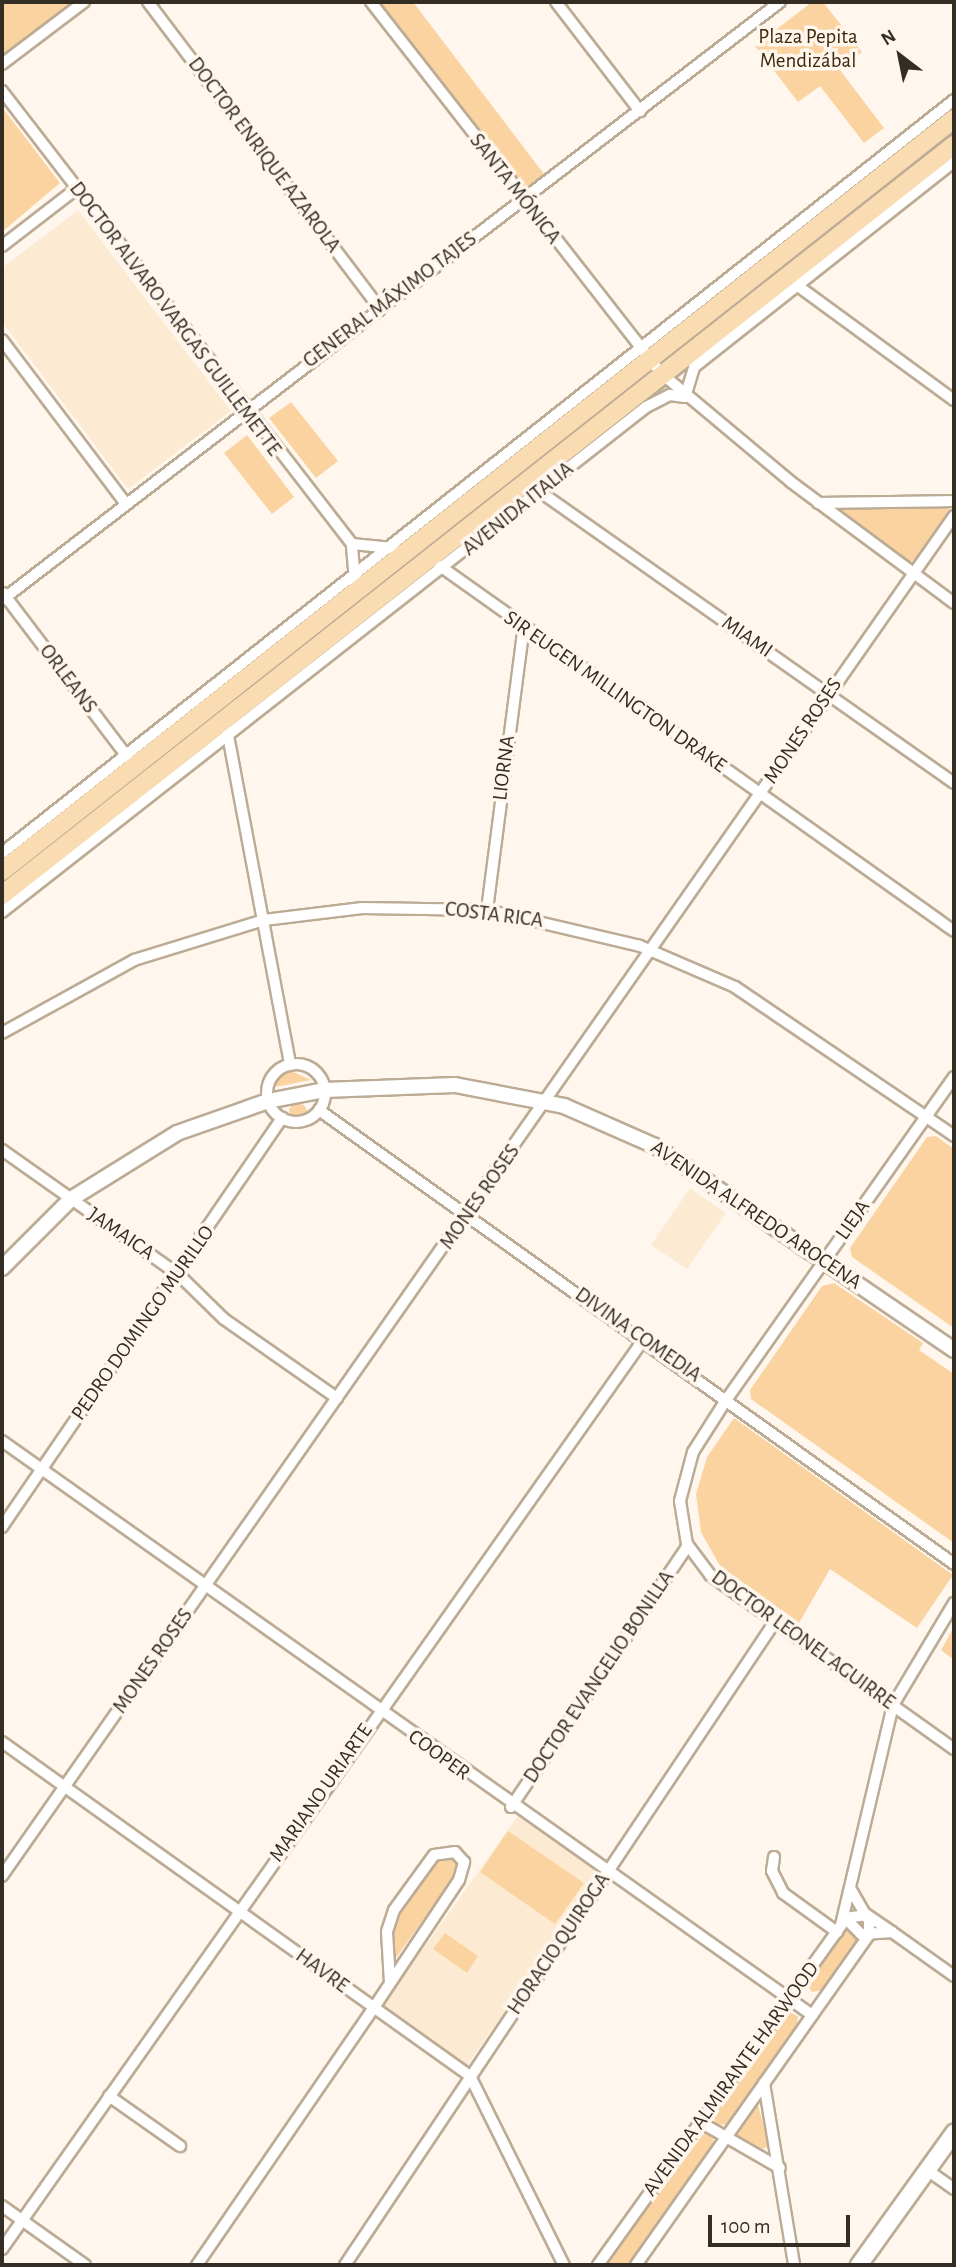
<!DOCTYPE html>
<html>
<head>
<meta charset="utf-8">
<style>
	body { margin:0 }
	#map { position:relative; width:956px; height:2267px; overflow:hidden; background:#fff7ee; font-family:"Alegreya Sans",sans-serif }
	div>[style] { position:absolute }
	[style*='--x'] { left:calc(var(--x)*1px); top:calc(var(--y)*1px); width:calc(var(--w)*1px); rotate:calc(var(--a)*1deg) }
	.built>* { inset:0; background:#fdead2 }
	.green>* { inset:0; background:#fbd3a1 }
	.round { border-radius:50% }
	.roads { filter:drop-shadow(2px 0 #bcab95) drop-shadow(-2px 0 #bcab95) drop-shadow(0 2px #bcab95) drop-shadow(0 -2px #bcab95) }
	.minor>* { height:10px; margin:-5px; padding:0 5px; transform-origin:5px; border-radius:5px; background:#fff }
	.minor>.ring { margin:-5px; padding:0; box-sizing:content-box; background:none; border:10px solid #fff; border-radius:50% }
	.tertiary>* { height:14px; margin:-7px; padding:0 7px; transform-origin:7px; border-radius:7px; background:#fff }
	.secondary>* { height:16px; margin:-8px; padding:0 8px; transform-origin:8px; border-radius:8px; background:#fff }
	.primary>* { height:18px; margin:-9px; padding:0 9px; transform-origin:9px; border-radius:9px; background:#fadcb2 }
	span { translate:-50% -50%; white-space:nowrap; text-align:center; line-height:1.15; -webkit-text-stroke:7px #fff7ee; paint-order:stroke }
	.park-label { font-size:21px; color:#3d2809 }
	.street-label { font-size:21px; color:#342d24 }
	.frame { position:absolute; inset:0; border:4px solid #342d24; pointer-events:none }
	.north { position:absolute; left:865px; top:21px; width:70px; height:70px; -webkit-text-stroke:5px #fff7ee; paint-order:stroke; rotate:328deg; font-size:19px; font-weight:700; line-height:28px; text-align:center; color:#342d24 }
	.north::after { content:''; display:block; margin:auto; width:24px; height:32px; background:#342d24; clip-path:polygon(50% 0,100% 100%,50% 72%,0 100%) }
	.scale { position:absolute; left:708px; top:2215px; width:142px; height:32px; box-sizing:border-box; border:4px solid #342d24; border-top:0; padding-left:9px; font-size:21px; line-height:24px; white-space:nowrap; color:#342d24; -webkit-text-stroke:5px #fff7ee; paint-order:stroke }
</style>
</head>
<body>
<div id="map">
	<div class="built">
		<i style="clip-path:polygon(78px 210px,231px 411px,128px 489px,2px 322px,2px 268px)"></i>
		<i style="clip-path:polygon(690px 1188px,726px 1213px,687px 1269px,651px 1245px)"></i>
		<i style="clip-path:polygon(518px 1816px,601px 1873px,466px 2067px,383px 2005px)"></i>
	</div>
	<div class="green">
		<i style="clip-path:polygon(2px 2px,73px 2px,2px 56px)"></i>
		<i style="clip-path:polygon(377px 2px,413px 2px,544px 174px,521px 192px)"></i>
		<i style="clip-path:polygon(812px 2px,823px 2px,862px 52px,840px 70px,884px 128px,864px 143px,820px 86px,798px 102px,755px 46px)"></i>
		<i style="clip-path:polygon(2px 107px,60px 183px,2px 232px)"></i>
		<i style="clip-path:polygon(954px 125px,954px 136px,713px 319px)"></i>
		<i style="clip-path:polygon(291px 402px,338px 461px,316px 478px,269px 418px)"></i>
		<i style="clip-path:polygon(593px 412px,596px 417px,434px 540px)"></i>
		<i style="clip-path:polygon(247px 435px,294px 497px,272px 514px,224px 453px)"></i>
		<i style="clip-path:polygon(951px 506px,918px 559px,910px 562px,833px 507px)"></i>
		<i style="clip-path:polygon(407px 564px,407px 567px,2px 889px,2px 877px)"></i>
		<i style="clip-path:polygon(291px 1071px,311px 1080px,275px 1087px,276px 1080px)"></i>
		<i class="round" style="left:289px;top:1103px;width:18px;height:18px"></i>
		<i style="clip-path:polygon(936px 1136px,954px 1149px,954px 1328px,852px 1257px,850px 1248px,927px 1137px)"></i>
		<i style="clip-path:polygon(834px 1283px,923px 1343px,919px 1350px,954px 1374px,954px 1543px,751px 1399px,750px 1390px,822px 1286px)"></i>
		<i style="clip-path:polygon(734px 1418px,953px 1575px,917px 1628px,830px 1569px,799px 1623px,720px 1566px,701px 1532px,696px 1494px,707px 1457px)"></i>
		<i style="clip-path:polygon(954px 1627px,954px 1660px,941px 1650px)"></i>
		<i style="clip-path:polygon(508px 1831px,584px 1883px,555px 1924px,480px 1872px)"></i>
		<i style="clip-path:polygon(436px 1856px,456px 1856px,460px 1869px,395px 1959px,394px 1918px)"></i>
		<i style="clip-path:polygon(845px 1928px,861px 1938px,857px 1946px,823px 1990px,812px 1992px,806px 1983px)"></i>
		<i style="clip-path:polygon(445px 1933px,478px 1956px,467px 1973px,433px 1949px)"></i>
		<i style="clip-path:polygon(789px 2012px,798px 2016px,797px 2028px,729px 2125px,715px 2124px,714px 2113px)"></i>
		<i style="clip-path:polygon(757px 2101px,769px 2146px,763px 2149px,734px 2134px)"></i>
		<i style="clip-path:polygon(705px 2132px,713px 2136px,713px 2147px,629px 2265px,605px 2265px)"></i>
	</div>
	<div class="roads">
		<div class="minor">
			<i style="--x:148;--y:2;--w:383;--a:52.9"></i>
			<i style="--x:371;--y:2;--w:472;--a:52"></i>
			<i style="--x:662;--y:374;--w:168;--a:39.9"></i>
			<i style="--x:791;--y:482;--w:203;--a:36.6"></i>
			<i style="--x:556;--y:2;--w:138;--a:52.4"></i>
			<i style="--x:2;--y:64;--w:103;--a:-37.1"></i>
			<i style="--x:2;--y:91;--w:572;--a:52.31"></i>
			<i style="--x:2;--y:246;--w:93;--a:-37.6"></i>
			<i style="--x:798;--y:286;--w:193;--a:36.2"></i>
			<i style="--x:2;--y:340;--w:206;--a:52.9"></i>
			<i style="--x:685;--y:397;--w:31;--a:-73"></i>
			<i style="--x:694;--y:367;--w:331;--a:-38.3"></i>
			<i style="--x:539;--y:491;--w:507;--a:35.13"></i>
			<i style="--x:818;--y:503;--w:136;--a:-0.8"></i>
			<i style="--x:440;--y:566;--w:630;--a:35.38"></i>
			<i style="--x:355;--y:581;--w:37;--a:-95"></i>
			<i style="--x:352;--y:544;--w:41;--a:5.6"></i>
			<i style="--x:3;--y:593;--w:208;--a:52.8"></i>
			<i style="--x:2;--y:600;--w:981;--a:-37.55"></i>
			<i style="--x:227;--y:730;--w:341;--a:79.3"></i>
			<i style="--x:2;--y:853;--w:1214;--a:-38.34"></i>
			<i style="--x:487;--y:910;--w:285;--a:-82.6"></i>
			<i style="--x:2;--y:912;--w:818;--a:-38.1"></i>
			<i style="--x:646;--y:407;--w:27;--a:-27"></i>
			<i style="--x:670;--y:395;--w:15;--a:8"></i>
			<i style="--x:2;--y:1033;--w:151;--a:-28.9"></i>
			<i style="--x:134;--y:960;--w:136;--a:-17.1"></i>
			<i style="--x:264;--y:920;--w:99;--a:-7"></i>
			<i style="--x:362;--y:908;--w:125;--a:0.9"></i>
			<i style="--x:487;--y:910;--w:157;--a:13.2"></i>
			<i style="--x:640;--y:946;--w:103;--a:23.3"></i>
			<i style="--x:735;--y:987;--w:265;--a:34.2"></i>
			<i class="ring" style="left:267px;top:1064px;width:48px;height:48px"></i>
			<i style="--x:954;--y:1077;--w:392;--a:125.2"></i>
			<i style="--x:728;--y:1397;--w:65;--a:122.5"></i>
			<i style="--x:693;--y:1452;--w:51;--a:104.9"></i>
			<i style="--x:680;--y:1501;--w:44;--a:80.8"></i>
			<i style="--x:687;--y:1544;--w:39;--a:53"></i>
			<i style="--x:710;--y:1575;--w:300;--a:35.5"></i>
			<i style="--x:319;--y:1110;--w:781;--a:35.56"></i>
			<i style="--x:2;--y:1150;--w:215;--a:35.2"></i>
			<i style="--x:178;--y:1274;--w:64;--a:44.4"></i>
			<i style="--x:224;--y:1319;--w:138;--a:35"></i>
			<i style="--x:2;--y:1441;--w:993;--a:35.32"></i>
			<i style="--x:2;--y:1527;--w:496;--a:-55.6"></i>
			<i style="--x:2;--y:1742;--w:575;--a:35.51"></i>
			<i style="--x:470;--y:2076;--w:211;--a:63.6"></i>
			<i style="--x:511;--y:1807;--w:315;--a:-55.9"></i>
			<i style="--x:774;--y:1857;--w:14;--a:98"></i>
			<i style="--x:772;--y:1871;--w:25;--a:63"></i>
			<i style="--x:783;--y:1893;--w:67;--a:35.8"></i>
			<i style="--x:2;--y:1876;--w:1660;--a:-55.01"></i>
			<i style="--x:892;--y:1932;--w:31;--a:176"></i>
			<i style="--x:861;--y:1934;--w:23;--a:-135"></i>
			<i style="--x:845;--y:1918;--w:22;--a:-8"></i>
			<i style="--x:867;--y:1915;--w:30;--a:34"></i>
			<i style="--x:892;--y:1932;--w:76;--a:35.4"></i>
			<i style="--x:764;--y:2083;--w:184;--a:80.6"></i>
			<i style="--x:109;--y:2096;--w:87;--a:35.2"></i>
			<i style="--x:700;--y:2122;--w:92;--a:29.9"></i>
			<i style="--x:927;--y:2170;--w:33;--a:35"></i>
			<i style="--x:2;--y:2206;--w:102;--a:35.4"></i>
			<i style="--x:2;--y:2249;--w:1114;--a:-54.8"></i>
			<i style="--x:197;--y:2265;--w:311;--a:-55.5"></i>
			<i style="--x:373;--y:2009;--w:155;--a:-56.3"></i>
			<i style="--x:459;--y:1880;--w:19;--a:-74"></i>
			<i style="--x:464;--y:1862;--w:13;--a:-132"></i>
			<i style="--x:455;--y:1852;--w:21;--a:172"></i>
			<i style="--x:434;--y:1855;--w:68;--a:126"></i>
			<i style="--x:394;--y:1910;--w:23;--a:108"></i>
			<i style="--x:387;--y:1932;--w:50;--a:86.6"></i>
			<i style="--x:345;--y:2265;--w:772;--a:-56.25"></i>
			<i style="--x:598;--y:2265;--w:418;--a:-54.4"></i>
			<i style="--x:841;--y:1925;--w:226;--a:-76.7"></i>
			<i style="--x:893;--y:1705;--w:119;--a:-59.1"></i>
			<i style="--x:636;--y:2265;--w:404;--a:-54.8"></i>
			<i style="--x:869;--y:1935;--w:14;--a:-90"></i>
			<i style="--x:869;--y:1921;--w:38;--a:-120"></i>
		</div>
		<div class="tertiary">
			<i style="--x:2;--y:1268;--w:98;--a:-45"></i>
			<i style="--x:71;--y:1199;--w:125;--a:-31.9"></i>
			<i style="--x:177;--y:1133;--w:96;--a:-19.4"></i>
			<i style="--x:268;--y:1101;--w:57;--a:-11.1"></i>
			<i style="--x:324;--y:1090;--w:131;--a:-2.2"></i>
			<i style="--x:455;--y:1085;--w:111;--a:10.9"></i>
			<i style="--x:564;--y:1106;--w:99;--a:23.7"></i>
			<i style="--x:655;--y:1146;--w:362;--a:34.3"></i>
		</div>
		<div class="secondary">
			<i style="--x:859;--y:2265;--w:163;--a:-54.3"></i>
		</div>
		<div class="primary">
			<i style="--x:2;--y:871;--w:1213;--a:-38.31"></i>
			<i style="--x:2;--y:895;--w:1212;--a:-38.23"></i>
		</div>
	</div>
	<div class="park-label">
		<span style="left:808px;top:49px">Plaza Pepita<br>Mendizábal</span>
	</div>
	<div class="street-label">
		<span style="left:264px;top:155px;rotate:53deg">DOCTOR ENRIQUE AZAROLA</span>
		<span style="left:515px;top:189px;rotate:52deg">SANTA MÓNICA</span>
		<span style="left:390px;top:300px;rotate:-37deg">GENERAL MÁXIMO TAJES</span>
		<span style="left:175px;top:319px;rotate:53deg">DOCTOR ALVARO VARGAS GUILLEMETTE</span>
		<span style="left:518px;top:509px;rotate:-39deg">AVENIDA ITALIA</span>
		<span style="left:747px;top:637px;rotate:35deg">MIAMI</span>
		<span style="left:68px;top:679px;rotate:53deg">ORLEANS</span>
		<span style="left:615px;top:692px;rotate:35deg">SIR EUGEN MILLINGTON DRAKE</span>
		<span style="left:803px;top:731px;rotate:-56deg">MONES ROSES</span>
		<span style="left:504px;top:768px;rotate:-83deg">LIORNA</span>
		<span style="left:494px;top:915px;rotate:7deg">COSTA RICA</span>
		<span style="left:480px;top:1197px;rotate:-55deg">MONES ROSES</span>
		<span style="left:756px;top:1215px;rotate:34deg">AVENIDA ALFREDO AROCENA</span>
		<span style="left:853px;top:1220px;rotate:-55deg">LIEJA</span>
		<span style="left:121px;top:1234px;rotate:35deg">JAMAICA</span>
		<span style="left:143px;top:1323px;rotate:-55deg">PEDRO DOMINGO MURILLO</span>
		<span style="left:638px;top:1335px;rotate:35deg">DIVINA COMEDIA</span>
		<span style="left:803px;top:1640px;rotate:36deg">DOCTOR LEONEL AGUIRRE</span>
		<span style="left:153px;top:1661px;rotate:-55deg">MONES ROSES</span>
		<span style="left:599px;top:1677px;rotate:-56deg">DOCTOR EVANGELIO BONILLA</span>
		<span style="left:439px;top:1755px;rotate:36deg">COOPER</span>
		<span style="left:321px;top:1793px;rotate:-55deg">MARIANO URIARTE</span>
		<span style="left:559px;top:1944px;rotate:-56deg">HORACIO QUIROGA</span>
		<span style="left:322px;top:1971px;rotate:36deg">HAVRE</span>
		<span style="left:731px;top:2079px;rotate:-54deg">AVENIDA ALMIRANTE HARWOOD</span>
	</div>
	<div class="frame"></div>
	<div class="north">N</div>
	<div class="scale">100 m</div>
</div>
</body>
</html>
